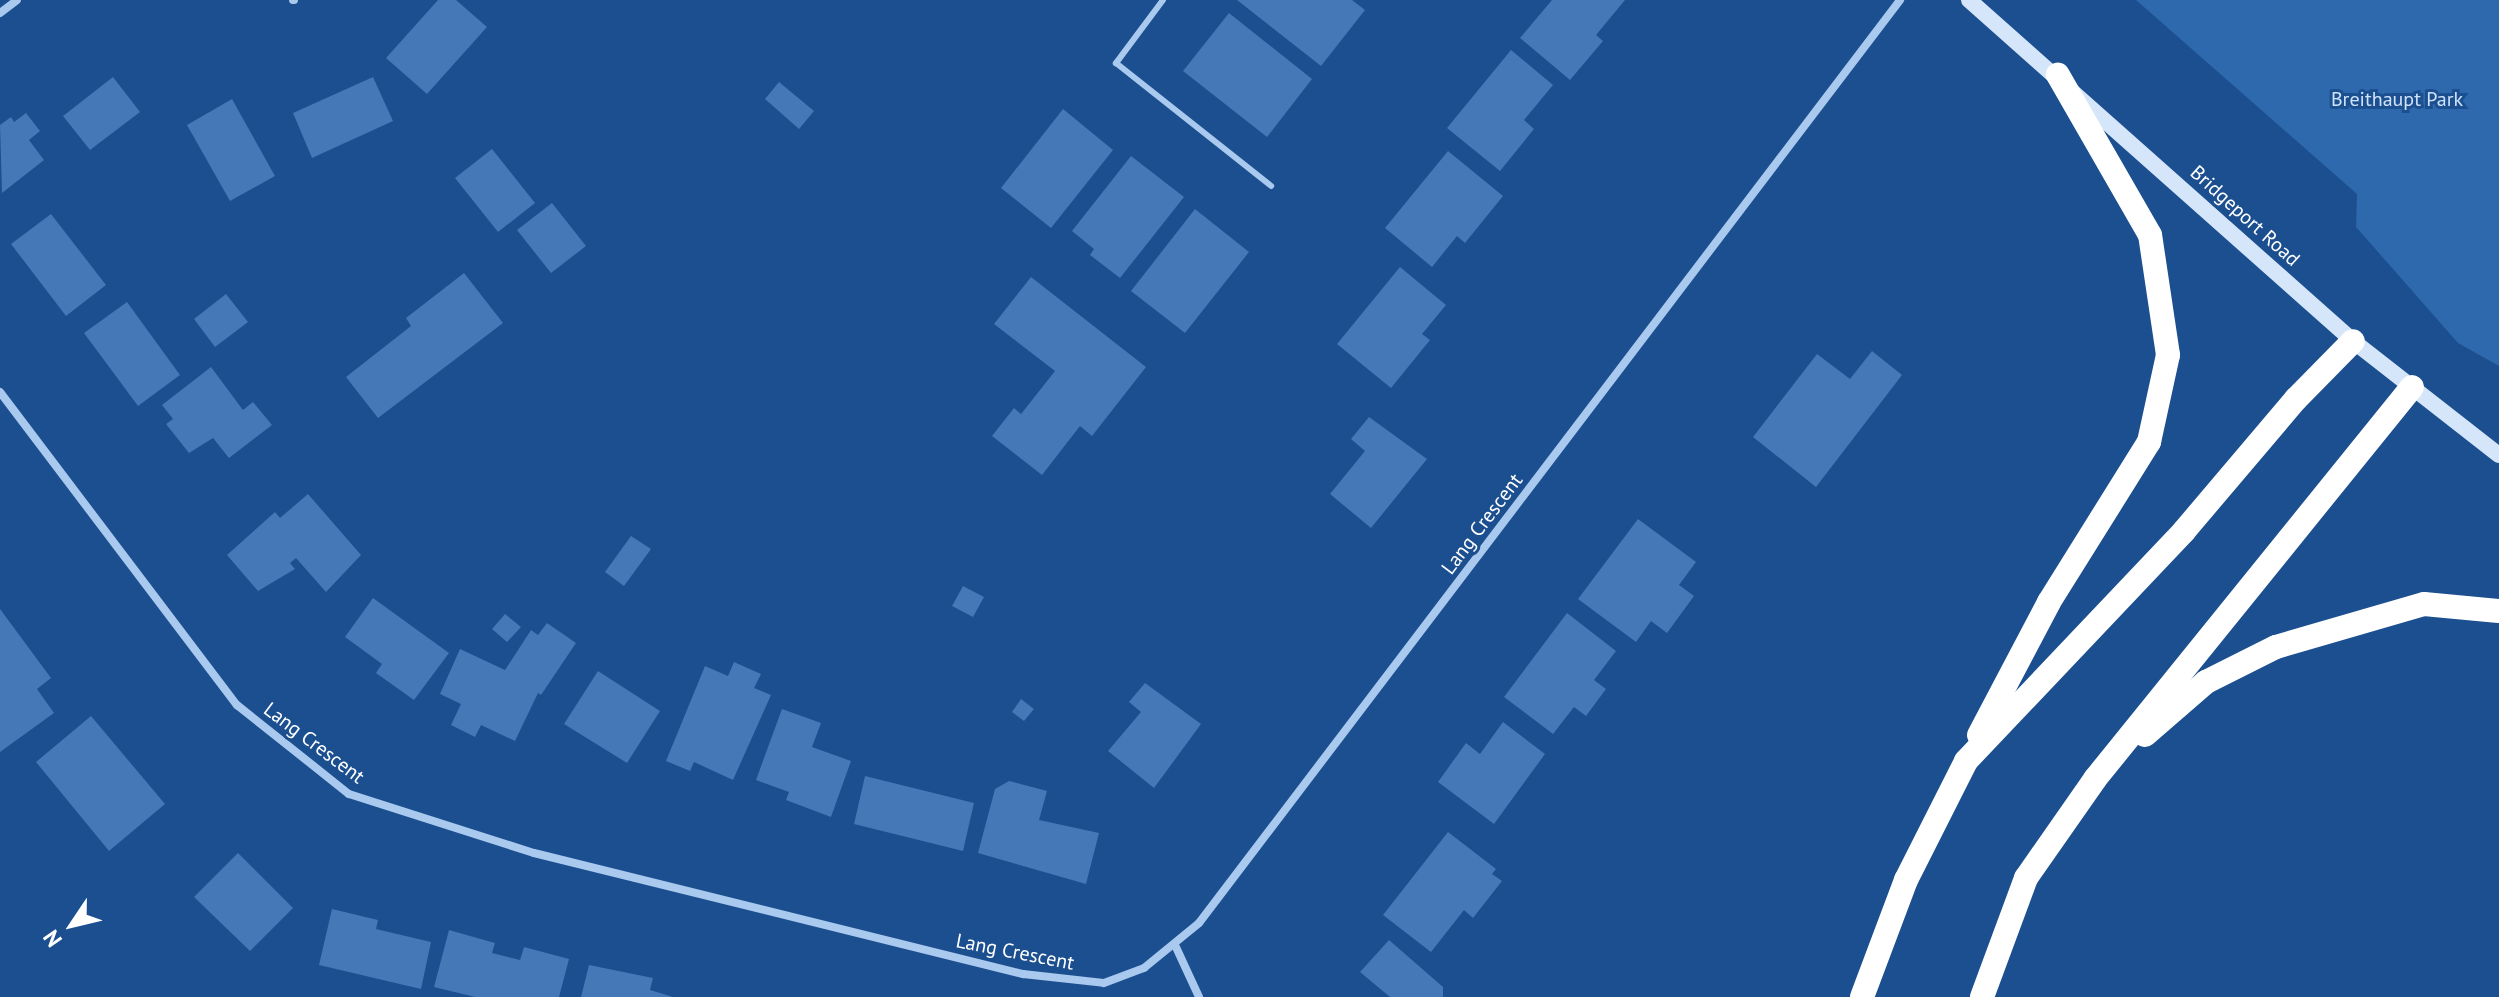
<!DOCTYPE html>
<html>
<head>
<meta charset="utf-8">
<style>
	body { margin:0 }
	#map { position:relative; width:2499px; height:997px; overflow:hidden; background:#1b4f8f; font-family:"PT Sans",sans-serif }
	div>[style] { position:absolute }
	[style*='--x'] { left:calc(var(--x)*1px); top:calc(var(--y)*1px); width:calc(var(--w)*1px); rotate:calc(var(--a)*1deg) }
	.green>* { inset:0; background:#2e69ad }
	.building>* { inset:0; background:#4478b7 }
	.lane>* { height:6px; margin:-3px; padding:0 3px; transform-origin:3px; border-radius:3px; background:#a9c9ee }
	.street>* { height:8px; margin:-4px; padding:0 4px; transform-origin:4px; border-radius:4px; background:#a9c9ee }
	.secondary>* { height:16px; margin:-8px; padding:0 8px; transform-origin:8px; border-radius:8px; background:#d6e6fa }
	.highway>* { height:24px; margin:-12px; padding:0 12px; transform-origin:12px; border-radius:12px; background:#fff }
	span { translate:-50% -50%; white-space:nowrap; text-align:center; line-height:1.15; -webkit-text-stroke:6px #1b4f8f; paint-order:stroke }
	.park-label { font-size:20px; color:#cfe3fa }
	.street-label { font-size:20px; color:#fff }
	.north { position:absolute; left:32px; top:885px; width:80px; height:80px; -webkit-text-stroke:6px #1b4f8f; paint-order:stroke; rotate:235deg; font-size:22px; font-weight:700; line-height:32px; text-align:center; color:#fff }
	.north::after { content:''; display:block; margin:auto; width:28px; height:36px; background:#fff; clip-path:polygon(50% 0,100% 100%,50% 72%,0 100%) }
</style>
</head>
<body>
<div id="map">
	<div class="green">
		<i style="clip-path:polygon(2136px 0,2499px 0,2499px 366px,2458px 343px,2356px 227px,2357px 194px)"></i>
	</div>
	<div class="building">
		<i style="clip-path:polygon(438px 0,456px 0,487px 27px,427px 94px,386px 58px)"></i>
		<i style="clip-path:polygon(1237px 0,1352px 0,1365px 10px,1321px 66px)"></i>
		<i style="clip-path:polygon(1552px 0,1625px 0,1596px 35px,1603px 41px,1570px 80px,1520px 38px)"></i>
		<i style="clip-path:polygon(1229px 13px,1312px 79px,1267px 137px,1183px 71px)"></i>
		<i style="clip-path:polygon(1511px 50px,1553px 85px,1524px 120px,1534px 129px,1500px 171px,1447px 128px)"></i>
		<i style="clip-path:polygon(113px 77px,140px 112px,90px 150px,63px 116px)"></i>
		<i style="clip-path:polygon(373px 77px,393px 121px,312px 158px,293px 113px)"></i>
		<i style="clip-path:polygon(779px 82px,814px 111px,799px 129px,765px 99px)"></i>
		<i style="clip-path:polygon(232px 99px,275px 176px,230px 201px,187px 125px)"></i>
		<i style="clip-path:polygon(1063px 109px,1113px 150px,1051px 228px,1001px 188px)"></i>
		<i style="clip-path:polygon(26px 113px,40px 131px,29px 140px,44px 160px,2px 193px,0 125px,11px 117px,14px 122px)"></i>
		<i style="clip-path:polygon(492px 149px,535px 203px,498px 232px,455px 178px)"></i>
		<i style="clip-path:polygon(1448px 151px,1503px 196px,1465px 243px,1457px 236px,1432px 267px,1385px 228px)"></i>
		<i style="clip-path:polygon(1131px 156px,1184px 197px,1120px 278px,1090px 255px,1094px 249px,1072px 231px)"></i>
		<i style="clip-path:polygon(552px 203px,586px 246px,551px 273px,517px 230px)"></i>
		<i style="clip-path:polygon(1195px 209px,1249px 252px,1185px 333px,1131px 291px)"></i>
		<i style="clip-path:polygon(51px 214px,106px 285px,66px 316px,11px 244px)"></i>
		<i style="clip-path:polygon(1400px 267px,1446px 305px,1422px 334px,1430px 340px,1391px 388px,1337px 344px)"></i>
		<i style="clip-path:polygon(464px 273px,503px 323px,378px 418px,346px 377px,411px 326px,406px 318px)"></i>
		<i style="clip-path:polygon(1031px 277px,1146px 367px,1092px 436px,1080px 426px,1042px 475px,992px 436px,1014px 408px,1021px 414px,1055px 371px,994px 324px)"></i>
		<i style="clip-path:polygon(226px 294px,248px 322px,215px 347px,194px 319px)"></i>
		<i style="clip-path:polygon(127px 302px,180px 375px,138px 406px,84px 333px)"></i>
		<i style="clip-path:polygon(1872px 351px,1902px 375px,1816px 487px,1753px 437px,1817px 354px,1850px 379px)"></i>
		<i style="clip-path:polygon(211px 367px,243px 410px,253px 402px,272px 425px,229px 458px,213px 438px,189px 453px,166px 424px,173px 419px,162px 405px)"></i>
		<i style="clip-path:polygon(1369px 417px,1427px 459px,1371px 528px,1330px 494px,1365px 451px,1351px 439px)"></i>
		<i style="clip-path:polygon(308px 494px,361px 555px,326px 592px,296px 558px,290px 563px,295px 569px,258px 591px,227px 555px,275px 512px,280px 518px)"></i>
		<i style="clip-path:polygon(1638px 519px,1696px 562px,1679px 585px,1694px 596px,1667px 633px,1651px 621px,1636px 642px,1578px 599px)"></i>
		<i style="clip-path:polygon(631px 536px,651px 549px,624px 586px,605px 572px)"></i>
		<i style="clip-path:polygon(963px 586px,984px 597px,973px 617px,952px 606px)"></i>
		<i style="clip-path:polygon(373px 598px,449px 653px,414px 700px,376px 673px,382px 664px,345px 637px)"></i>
		<i style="clip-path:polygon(0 609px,51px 678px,37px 689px,54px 713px,0 752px)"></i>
		<i style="clip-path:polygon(1567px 613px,1616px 651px,1594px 680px,1606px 689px,1586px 716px,1574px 707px,1553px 734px,1504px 697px)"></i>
		<i style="clip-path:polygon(505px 614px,521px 627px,507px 642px,492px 629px)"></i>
		<i style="clip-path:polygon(547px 623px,576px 643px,541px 695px,538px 693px,515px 741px,481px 725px,475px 737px,451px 725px,461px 704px,440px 694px,460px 649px,505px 670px,531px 630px,538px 635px)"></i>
		<i style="clip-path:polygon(734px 662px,761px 674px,754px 688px,771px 695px,733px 780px,694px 762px,690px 771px,666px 761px,705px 666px,728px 676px)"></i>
		<i style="clip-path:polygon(598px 671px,660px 711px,627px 763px,564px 724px)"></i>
		<i style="clip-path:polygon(1145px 683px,1201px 724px,1154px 788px,1108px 751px,1141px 712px,1129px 702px)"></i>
		<i style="clip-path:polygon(1021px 699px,1034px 709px,1024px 721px,1012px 712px)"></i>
		<i style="clip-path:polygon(782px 709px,821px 723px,812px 747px,851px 761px,831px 817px,786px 800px,789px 792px,756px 780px)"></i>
		<i style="clip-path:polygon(91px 716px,165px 804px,109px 851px,36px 762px)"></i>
		<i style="clip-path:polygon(1503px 722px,1545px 754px,1494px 824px,1438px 782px,1466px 743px,1480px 754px)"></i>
		<i style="clip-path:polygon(865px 776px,974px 803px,963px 851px,854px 824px)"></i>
		<i style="clip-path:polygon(1009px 781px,1047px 791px,1039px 820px,1099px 833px,1086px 884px,978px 853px,995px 789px)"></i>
		<i style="clip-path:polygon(1448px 832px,1496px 869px,1492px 874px,1502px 881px,1473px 918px,1464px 910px,1431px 952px,1383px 915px)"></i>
		<i style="clip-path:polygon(238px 853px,293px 908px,250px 951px,194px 897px)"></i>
		<i style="clip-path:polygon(332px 909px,378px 920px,376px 929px,431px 942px,421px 989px,319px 965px)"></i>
		<i style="clip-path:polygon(449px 930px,495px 943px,492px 953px,520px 960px,524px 947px,569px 959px,559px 997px,475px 997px,434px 987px)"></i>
		<i style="clip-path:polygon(1389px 940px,1443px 987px,1443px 997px,1390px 997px,1360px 972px)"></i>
		<i style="clip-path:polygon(589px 965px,653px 978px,650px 990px,673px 997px,581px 997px)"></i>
	</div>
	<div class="lane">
		<i style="--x:1163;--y:0;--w:79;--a:126.7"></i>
		<i style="--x:1116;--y:63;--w:198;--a:38.4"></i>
	</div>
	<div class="street">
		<i style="--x:293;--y:0;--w:1;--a:0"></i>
		<i style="--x:0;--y:13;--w:21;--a:-37"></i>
		<i style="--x:0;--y:392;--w:393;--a:52.9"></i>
		<i style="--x:237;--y:705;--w:143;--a:38.5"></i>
		<i style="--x:349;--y:794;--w:194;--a:17.7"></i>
		<i style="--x:534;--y:853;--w:504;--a:13.9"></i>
		<i style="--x:1023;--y:974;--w:81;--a:6.3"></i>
		<i style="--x:1104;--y:983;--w:43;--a:-20.6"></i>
		<i style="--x:1144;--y:968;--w:71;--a:-39.3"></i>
		<i style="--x:1199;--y:923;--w:1159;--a:-52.78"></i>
		<i style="--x:1175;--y:945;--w:57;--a:65.2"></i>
	</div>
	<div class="secondary">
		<i style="--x:1969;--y:0;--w:514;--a:41.61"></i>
		<i style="--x:2353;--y:341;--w:185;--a:38"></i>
	</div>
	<div class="highway">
		<i style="--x:1979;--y:735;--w:150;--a:-62.2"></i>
		<i style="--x:2049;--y:602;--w:189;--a:-58"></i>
		<i style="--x:2149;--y:442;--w:89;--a:-77.7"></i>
		<i style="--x:2168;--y:355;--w:121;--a:-98.5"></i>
		<i style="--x:2150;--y:235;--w:185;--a:-119.9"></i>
		<i style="--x:2145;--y:735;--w:81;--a:-41"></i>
		<i style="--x:2206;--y:682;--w:78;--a:-26.6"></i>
		<i style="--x:2276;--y:647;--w:154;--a:-16.2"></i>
		<i style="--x:2424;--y:604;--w:75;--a:5.3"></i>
		<i style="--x:1862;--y:997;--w:125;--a:-69.4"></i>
		<i style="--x:1906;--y:880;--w:133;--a:-63.2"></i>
		<i style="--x:1966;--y:761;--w:317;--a:-46.5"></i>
		<i style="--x:2184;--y:531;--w:173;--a:-49.7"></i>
		<i style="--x:2296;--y:399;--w:81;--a:-45.5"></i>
		<i style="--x:1982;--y:997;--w:127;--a:-69.7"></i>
		<i style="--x:2026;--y:878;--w:121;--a:-55.1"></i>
		<i style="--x:2095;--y:779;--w:504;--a:-51.04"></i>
	</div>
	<div class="park-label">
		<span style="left:2397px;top:99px">Breithaupt Park</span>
	</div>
	<div class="street-label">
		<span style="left:2245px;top:216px;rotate:42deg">Bridgeport Road</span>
		<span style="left:1482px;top:524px;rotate:-53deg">Lang Crescent</span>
		<span style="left:314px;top:743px;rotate:37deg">Lang Crescent</span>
		<span style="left:1015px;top:952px;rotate:11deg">Lang Crescent</span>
	</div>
	<div class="north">N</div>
</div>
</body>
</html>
